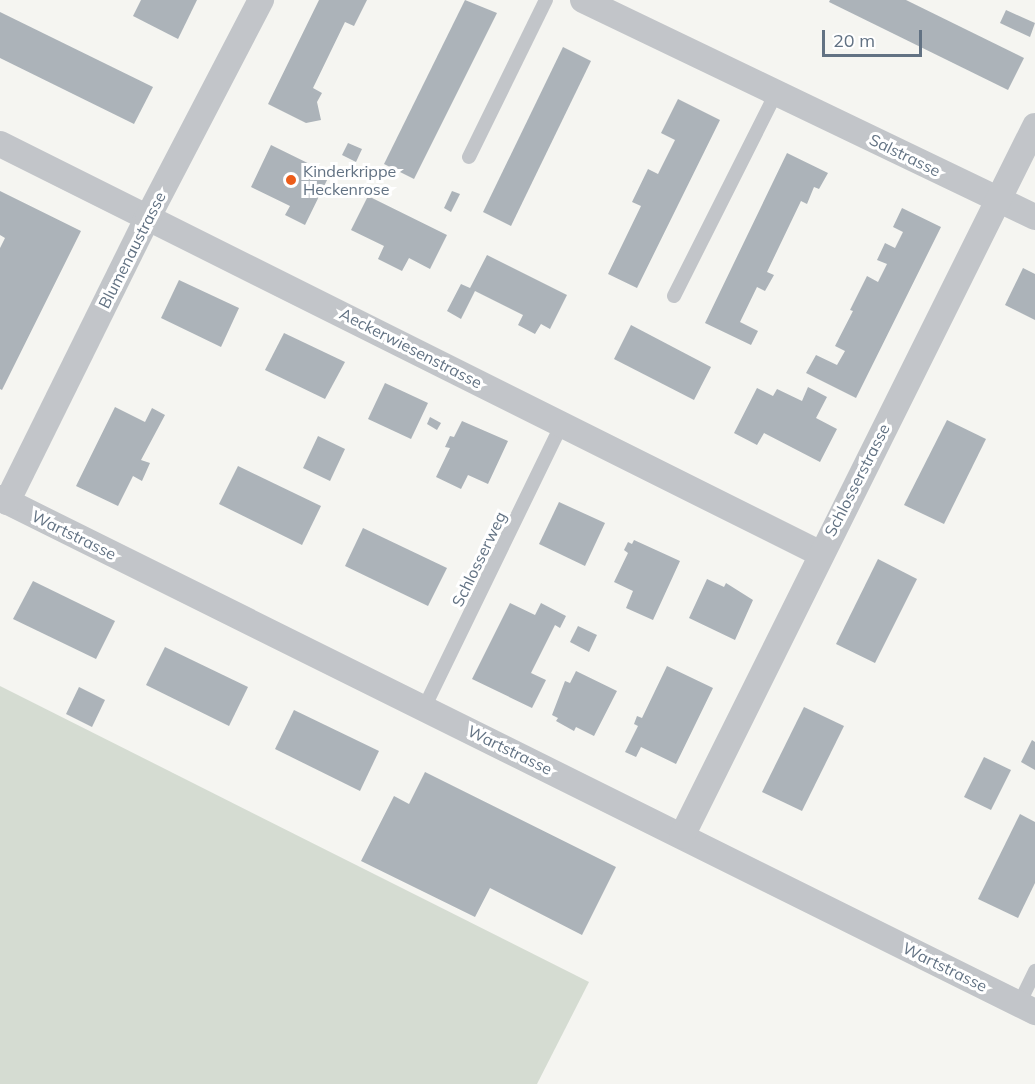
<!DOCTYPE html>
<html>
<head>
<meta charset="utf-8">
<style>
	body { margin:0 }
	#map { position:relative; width:1035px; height:1084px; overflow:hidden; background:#f5f5f1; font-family:Mulish,sans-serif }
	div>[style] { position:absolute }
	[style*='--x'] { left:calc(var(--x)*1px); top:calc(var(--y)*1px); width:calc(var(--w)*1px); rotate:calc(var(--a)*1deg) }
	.green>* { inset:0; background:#d5dcd2 }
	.building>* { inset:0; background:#acb3b9 }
	.service>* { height:14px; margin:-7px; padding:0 7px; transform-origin:7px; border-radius:7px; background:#c2c5c9 }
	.minor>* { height:26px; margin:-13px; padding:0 13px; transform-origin:13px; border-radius:13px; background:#c2c5c9 }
	.dots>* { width:16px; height:16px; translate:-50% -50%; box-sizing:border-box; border:3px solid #fff; border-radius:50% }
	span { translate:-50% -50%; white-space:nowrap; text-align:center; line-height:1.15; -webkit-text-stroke:6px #fff; paint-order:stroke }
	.street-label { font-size:16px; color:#627283 }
	.poi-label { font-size:16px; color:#627283 }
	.left { translate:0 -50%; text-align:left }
	.scale { position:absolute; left:822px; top:30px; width:100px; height:27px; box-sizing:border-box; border:3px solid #627283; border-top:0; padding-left:8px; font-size:18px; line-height:21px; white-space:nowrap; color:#627283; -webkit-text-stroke:4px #fff; paint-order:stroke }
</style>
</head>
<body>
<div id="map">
	<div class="green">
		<i style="clip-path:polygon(0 686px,589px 982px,537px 1084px,0 1084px)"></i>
	</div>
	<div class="building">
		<i style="clip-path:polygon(141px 0,197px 0,178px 39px,133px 16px)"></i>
		<i style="clip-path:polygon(319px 0,367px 0,354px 26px,345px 22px,313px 88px,322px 93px,317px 102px,321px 120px,306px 123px,268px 104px)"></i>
		<i style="clip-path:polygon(465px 0,497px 13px,414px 179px,384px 164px)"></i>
		<i style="clip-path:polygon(830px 0,906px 0,1024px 58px,1008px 90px,829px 2px)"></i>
		<i style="clip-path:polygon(1006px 10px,1035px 23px,1030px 37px,1000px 23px)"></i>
		<i style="clip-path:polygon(0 12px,153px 87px,134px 124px,0 58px)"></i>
		<i style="clip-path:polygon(563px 47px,591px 61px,511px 226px,483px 212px)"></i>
		<i style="clip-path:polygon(678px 99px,720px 120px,637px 288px,608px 274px,641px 206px,632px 202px,648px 169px,658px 174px,675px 140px,661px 133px)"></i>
		<i style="clip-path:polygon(348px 143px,362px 149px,356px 162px,342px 155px)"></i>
		<i style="clip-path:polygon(271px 145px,330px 174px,305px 225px,285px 215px,290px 206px,251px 187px)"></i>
		<i style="clip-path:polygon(787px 153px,828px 173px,819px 189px,814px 187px,807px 204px,801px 201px,767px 272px,774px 275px,765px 291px,757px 287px,740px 322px,758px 331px,751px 345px,705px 323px)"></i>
		<i style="clip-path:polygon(0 191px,81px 231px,2px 390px,0 389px,0 248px,5px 238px,0 235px)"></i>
		<i style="clip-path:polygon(452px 191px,460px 194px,451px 212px,444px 208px)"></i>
		<i style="clip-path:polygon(368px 196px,447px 235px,430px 269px,409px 258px,402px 271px,378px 259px,384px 246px,351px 230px)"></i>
		<i style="clip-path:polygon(902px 208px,941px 227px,856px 398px,806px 373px,816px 355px,837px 365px,845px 351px,835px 346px,853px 311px,850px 310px,867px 276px,878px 282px,887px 264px,877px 260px,885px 243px,895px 248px,903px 232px,893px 227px)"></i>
		<i style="clip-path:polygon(487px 255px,567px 295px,550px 329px,541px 324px,535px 334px,518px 325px,523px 315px,475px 291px,461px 319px,447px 311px,461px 284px,470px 288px)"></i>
		<i style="clip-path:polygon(1023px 268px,1035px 274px,1035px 320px,1005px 305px)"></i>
		<i style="clip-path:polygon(179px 280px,239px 308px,221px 347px,161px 318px)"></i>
		<i style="clip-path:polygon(631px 325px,711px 367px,694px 400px,614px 359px)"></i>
		<i style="clip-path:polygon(284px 333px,345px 362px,325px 399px,265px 370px)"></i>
		<i style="clip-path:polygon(385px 383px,428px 403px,411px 439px,368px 419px)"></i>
		<i style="clip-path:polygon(808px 387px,827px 397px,816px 418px,837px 429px,820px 462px,764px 433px,757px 445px,734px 433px,757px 388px,773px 396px,777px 389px,802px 401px)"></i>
		<i style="clip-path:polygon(115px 407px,145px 422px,152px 408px,165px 415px,141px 460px,150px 463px,142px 481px,133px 476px,118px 506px,76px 486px)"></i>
		<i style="clip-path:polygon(430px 417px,441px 423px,437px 430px,427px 424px)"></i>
		<i style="clip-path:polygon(947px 420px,986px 439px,944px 524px,904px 505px)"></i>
		<i style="clip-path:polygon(462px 421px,508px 441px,488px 484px,468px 475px,461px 489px,436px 477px,450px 448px,445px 447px,450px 436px,454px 437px)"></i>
		<i style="clip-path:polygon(318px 436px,345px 449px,330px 481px,303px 468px)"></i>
		<i style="clip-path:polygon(238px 466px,321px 506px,302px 545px,219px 504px)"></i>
		<i style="clip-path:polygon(559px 502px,605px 523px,585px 566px,539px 544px)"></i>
		<i style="clip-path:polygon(363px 528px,447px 568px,428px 606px,345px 566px)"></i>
		<i style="clip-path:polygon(634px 540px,680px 561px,653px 620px,626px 608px,633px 591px,614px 582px,628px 553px,624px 550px,628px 542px,632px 544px)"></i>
		<i style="clip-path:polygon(878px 559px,917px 579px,875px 663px,836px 644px)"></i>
		<i style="clip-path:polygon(707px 579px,724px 587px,726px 583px,753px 600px,735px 640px,689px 618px)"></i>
		<i style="clip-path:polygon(33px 581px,115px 621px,96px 659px,13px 619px)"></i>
		<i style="clip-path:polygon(510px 603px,535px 615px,541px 603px,566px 616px,560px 628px,555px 625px,531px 673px,546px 680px,532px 708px,472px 679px)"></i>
		<i style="clip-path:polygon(578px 626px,597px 635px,589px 652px,570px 642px)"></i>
		<i style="clip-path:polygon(165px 647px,248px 687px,229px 726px,146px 685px)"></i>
		<i style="clip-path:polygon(667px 666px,713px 688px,676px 764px,641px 747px,636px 757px,625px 752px,638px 726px,634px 724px,637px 716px,642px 718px)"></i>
		<i style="clip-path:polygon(576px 671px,617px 691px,594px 736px,576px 727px,574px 731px,556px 721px,558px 718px,552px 715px,565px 681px,570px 683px)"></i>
		<i style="clip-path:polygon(79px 687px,105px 700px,92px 727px,66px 714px)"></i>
		<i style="clip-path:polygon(804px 707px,844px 726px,802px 811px,762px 792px)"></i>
		<i style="clip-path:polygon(294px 710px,379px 751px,360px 791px,275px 749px)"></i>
		<i style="clip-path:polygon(1032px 740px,1035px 742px,1035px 770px,1021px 762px)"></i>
		<i style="clip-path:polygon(984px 757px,1011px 770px,991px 810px,964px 797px)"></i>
		<i style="clip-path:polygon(425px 772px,616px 867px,582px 935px,490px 888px,475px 917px,361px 861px,394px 796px,409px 804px)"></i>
		<i style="clip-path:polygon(1020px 814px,1035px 822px,1035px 883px,1018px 918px,978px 899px)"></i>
	</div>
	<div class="service">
		<i style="--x:469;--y:157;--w:175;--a:-63.9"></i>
		<i style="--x:674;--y:296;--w:227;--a:-63.3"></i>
		<i style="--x:424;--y:708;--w:316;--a:-64.1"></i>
		<i style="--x:1019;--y:1004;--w:37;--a:-64"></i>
	</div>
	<div class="minor">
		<i style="--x:583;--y:0;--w:501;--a:25.65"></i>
		<i style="--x:0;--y:144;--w:918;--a:26.54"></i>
		<i style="--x:0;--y:498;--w:1156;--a:26.41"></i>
		<i style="--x:7;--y:502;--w:318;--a:-63.7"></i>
		<i style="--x:148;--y:217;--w:245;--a:-62.5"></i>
		<i style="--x:682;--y:836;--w:793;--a:-63.56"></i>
	</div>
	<div class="dots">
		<i style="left:291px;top:180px;background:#ec5d1a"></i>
	</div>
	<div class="street-label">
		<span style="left:905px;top:155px;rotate:26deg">Salstrasse</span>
		<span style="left:132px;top:250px;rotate:-63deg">Blumenaustrasse</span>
		<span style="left:411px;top:348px;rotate:27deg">Aeckerwiesenstrasse</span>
		<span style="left:857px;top:480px;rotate:-63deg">Schlosserstrasse</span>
		<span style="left:74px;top:535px;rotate:26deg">Wartstrasse</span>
		<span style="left:479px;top:559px;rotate:-64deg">Schlosserweg</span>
		<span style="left:510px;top:750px;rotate:26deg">Wartstrasse</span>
		<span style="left:945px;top:967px;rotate:26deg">Wartstrasse</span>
	</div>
	<div class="poi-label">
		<span class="left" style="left:303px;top:180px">Kinderkrippe<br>Heckenrose</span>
	</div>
	<div class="scale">20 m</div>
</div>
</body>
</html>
